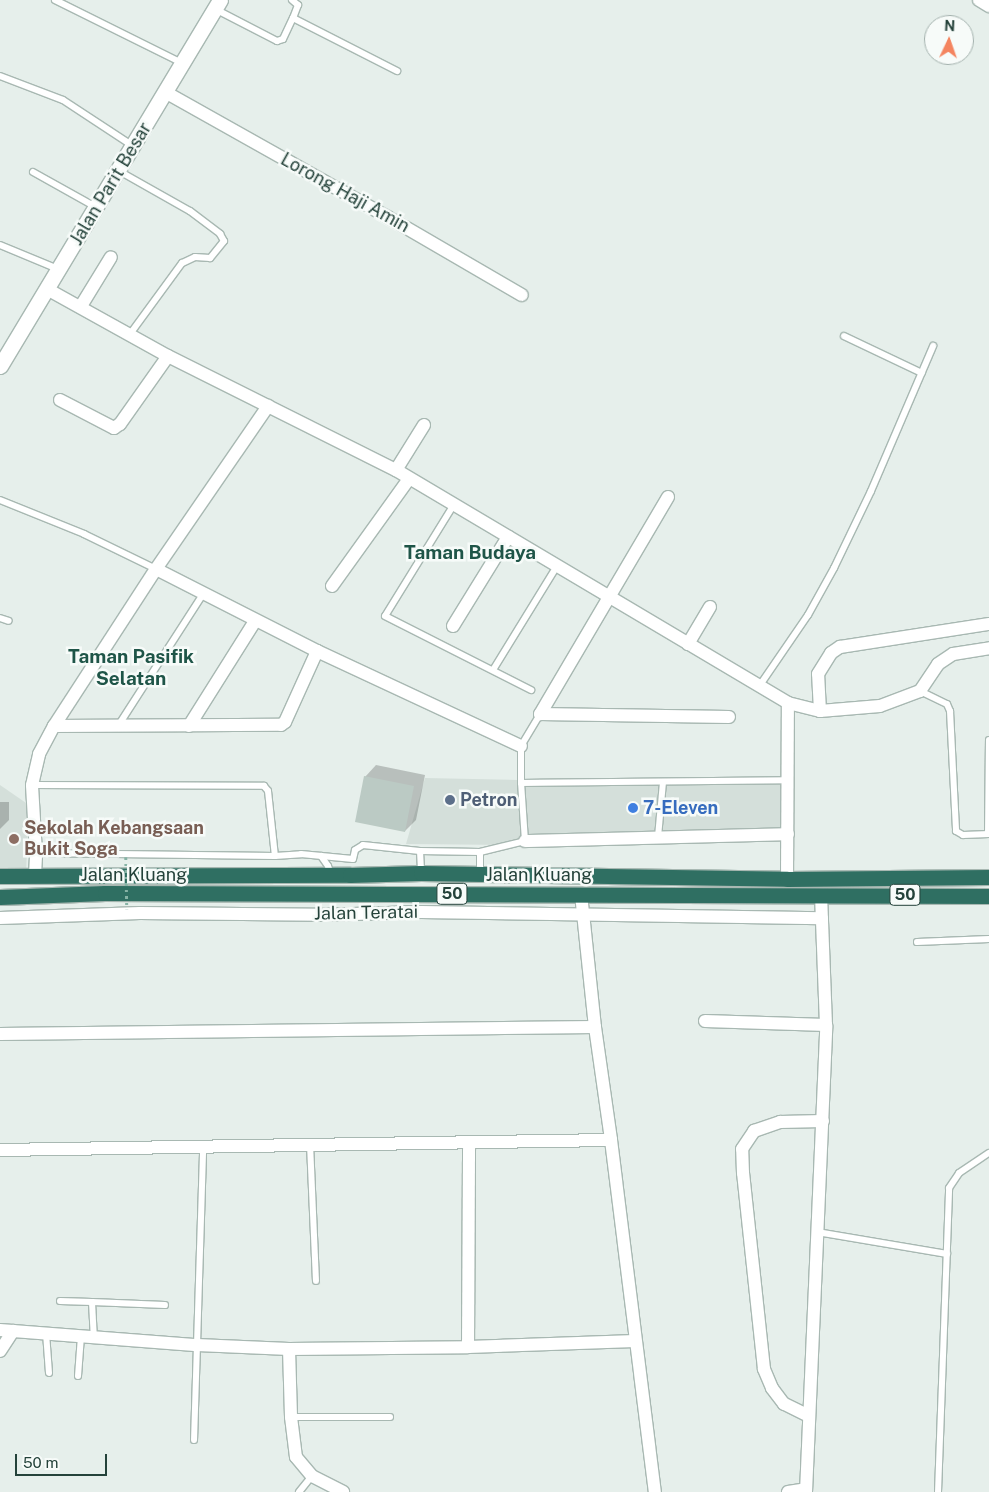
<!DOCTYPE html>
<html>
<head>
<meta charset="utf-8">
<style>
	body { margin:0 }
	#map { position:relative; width:989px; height:1492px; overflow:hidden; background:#e6efeb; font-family:"Public Sans",sans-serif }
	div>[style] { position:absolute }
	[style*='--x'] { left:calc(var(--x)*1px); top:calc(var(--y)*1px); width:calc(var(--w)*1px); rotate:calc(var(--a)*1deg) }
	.built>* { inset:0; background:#d4dfda }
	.shadow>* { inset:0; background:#0003 }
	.building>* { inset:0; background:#bbcac4 }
	.roads { filter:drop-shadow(1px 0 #a8b8b2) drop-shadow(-1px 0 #a8b8b2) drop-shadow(0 1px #a8b8b2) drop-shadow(0 -1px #a8b8b2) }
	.lane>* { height:6px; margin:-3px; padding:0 3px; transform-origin:3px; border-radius:3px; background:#fff }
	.street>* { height:12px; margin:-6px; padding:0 6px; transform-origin:6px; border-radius:6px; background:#fff }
	.secondary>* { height:15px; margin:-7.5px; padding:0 7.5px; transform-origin:7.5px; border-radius:7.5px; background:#fff }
	.highway>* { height:15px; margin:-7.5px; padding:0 7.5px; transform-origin:7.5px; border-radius:7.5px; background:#2f6f62 }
	.path-bridge>* { height:2.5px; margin-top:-1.25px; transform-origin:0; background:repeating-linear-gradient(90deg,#86b3a5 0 2.5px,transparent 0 6.5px) }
	.dots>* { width:14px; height:14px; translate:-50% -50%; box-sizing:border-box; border:2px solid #f7fbf9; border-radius:50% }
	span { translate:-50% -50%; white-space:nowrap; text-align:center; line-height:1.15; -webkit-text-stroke:5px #f7fbf9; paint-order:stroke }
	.shield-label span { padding:1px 4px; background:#f7fbf9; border:1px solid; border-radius:4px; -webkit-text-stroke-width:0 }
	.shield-label { font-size:16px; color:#24423a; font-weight:700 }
	.street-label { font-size:18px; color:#24423a }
	.service-label { font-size:18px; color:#4e5e75; font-weight:700 }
	.left { translate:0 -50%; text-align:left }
	.shop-label { font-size:18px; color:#366cbe; font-weight:700 }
	.education-label { font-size:18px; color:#785e54; font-weight:700 }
	.neighbourhood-label { font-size:19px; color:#1f5548; font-weight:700 }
	.north { position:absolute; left:924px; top:15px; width:50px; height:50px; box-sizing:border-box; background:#f7fbf9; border:1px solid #a3b1ad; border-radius:50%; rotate:3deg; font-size:14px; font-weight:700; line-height:20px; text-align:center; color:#24423a }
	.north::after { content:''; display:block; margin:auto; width:18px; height:22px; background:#f4845f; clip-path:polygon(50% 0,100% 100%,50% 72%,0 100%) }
	.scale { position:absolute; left:15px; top:1454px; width:92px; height:22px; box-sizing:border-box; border:2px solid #24423a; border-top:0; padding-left:6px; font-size:15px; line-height:18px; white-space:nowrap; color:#24423a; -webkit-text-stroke:4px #f7fbf9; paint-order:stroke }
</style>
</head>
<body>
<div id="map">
	<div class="built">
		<i style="clip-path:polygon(792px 777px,792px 839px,524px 845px,406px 844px,425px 778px,517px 780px)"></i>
		<i style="clip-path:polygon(0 785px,29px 805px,26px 873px,0 873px)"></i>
	</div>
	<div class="shadow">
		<i style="clip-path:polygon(376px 765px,425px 775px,416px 820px,405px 831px,365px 777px)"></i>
		<i style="clip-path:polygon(0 802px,9px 802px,9px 820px,0 829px)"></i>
	</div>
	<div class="building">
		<i style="clip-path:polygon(364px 776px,414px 786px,405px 832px,355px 822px)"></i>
	</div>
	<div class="roads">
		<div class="lane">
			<i style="--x:55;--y:0;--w:142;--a:26.4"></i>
			<i style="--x:292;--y:0;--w:8;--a:40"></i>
			<i style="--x:298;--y:5;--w:14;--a:111"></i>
			<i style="--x:215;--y:9;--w:70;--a:27.3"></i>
			<i style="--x:277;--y:41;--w:6;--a:-18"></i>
			<i style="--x:283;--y:39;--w:23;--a:-65"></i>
			<i style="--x:293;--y:18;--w:117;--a:27"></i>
			<i style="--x:0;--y:76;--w:67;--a:20.9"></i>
			<i style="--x:63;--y:100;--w:84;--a:33.3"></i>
			<i style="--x:119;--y:171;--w:81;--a:29.4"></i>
			<i style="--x:190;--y:211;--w:38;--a:37"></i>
			<i style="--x:220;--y:234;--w:8;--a:60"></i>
			<i style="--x:224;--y:241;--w:22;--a:129"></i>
			<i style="--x:210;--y:258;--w:15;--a:-176"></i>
			<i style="--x:195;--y:257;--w:14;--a:155"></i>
			<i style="--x:182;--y:263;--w:88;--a:126.2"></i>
			<i style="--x:33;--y:172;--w:72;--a:29.1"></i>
			<i style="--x:0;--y:245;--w:63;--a:22.5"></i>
			<i style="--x:844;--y:336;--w:86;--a:25.4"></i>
			<i style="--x:0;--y:500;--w:91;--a:22"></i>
			<i style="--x:84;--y:534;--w:80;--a:25.9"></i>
			<i style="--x:453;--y:506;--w:129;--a:121.7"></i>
			<i style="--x:385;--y:616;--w:164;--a:26.9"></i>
			<i style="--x:0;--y:618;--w:9;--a:18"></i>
			<i style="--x:493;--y:670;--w:122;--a:-58.4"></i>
			<i style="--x:760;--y:685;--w:85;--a:-55.6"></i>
			<i style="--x:808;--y:615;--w:54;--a:-61"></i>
			<i style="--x:834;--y:568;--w:85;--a:-64.3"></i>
			<i style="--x:871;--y:491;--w:158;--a:-66.8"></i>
			<i style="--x:920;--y:691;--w:30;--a:26"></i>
			<i style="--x:947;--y:704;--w:8;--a:67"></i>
			<i style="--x:950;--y:711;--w:120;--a:87.1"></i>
			<i style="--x:956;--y:831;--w:8;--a:30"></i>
			<i style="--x:963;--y:835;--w:26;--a:-2"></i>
			<i style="--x:118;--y:726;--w:157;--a:-57.2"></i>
			<i style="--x:521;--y:783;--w:266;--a:-0.6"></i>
			<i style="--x:32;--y:785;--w:232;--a:0.2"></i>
			<i style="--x:264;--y:786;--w:6;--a:51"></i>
			<i style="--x:268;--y:791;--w:65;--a:83.9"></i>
			<i style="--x:988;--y:834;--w:94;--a:-89.4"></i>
			<i style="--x:658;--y:837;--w:55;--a:-84.8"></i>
			<i style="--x:420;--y:851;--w:21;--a:87"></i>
			<i style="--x:36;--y:853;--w:239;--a:0.7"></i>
			<i style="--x:275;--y:856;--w:26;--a:-4"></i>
			<i style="--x:301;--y:854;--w:52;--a:5.5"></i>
			<i style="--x:353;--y:859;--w:9;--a:-77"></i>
			<i style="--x:355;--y:850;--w:9;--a:-32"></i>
			<i style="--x:363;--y:845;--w:57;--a:6"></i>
			<i style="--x:420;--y:851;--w:60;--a:1"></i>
			<i style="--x:480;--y:852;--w:46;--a:-13.7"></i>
			<i style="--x:525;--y:841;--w:58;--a:-93.9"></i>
			<i style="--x:521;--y:783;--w:37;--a:-90"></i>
			<i style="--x:521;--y:746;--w:37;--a:-59"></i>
			<i style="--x:321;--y:856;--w:12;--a:55"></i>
			<i style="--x:328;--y:866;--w:9;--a:69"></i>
			<i style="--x:480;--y:873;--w:21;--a:-90"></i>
			<i style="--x:917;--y:942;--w:72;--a:-2.4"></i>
			<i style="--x:310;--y:1144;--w:137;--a:87.5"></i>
			<i style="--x:817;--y:1232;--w:132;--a:9.6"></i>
			<i style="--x:60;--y:1301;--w:32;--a:2"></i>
			<i style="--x:92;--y:1302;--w:34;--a:87"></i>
			<i style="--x:92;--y:1302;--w:73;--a:2.4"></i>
			<i style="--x:46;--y:1333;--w:40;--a:85.7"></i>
			<i style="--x:78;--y:1376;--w:40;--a:-85.7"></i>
			<i style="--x:291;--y:1417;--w:99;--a:0"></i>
			<i style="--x:194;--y:1440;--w:294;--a:-88.2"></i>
			<i style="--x:299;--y:1492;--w:21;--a:-51"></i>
			<i style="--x:938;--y:1492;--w:304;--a:-87.9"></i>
			<i style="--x:949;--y:1188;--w:18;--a:-56"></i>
			<i style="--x:959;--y:1173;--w:36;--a:-34"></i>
		</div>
		<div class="street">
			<i style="--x:979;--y:0;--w:12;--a:31"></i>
			<i style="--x:165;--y:92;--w:253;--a:29.3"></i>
			<i style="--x:386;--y:216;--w:157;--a:30.2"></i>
			<i style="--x:47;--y:289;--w:138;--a:29"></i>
			<i style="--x:168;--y:356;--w:255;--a:26.6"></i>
			<i style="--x:396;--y:470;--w:456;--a:30.7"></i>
			<i style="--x:788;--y:703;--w:33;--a:14"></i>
			<i style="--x:820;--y:711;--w:60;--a:-4.8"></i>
			<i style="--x:880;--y:706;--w:43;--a:-20.6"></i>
			<i style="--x:920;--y:691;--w:32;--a:-56"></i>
			<i style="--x:938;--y:664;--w:18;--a:-34"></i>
			<i style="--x:953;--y:654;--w:36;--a:-9"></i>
			<i style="--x:81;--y:306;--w:57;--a:-58.5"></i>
			<i style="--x:60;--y:400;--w:61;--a:27.4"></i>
			<i style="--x:114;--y:428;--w:7;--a:-34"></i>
			<i style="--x:120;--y:424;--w:83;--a:-54.8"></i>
			<i style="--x:396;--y:470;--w:53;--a:-58.1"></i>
			<i style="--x:668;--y:497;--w:252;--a:120.5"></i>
			<i style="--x:540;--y:714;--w:189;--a:0.9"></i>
			<i style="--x:156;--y:569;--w:181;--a:27"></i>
			<i style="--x:317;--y:651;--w:225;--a:25"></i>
			<i style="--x:332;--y:586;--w:132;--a:-54.3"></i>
			<i style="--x:453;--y:626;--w:105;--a:-58.3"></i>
			<i style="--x:688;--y:644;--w:43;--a:-59.3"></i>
			<i style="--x:820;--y:711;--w:37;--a:-93"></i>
			<i style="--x:818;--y:674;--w:25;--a:-58"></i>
			<i style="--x:831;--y:653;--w:11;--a:-34"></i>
			<i style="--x:840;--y:647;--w:151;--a:-8.8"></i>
			<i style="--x:54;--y:726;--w:227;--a:-0.3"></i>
			<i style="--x:281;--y:725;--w:5;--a:-37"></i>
			<i style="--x:285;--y:722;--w:78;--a:-65.7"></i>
			<i style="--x:189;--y:726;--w:124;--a:-57.8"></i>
			<i style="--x:525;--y:841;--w:263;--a:-1.5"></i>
			<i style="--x:35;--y:875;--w:22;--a:-87"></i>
			<i style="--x:36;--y:853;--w:68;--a:-93.4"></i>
			<i style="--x:32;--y:785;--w:32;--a:-77"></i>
			<i style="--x:39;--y:754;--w:32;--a:-62"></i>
			<i style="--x:54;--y:726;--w:187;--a:-57"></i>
			<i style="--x:156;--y:569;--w:198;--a:-55.5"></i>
			<i style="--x:787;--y:879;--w:176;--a:-89.7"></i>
			<i style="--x:581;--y:894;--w:134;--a:84"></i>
			<i style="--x:595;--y:1027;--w:114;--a:81.9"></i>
			<i style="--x:611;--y:1140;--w:355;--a:82.9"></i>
			<i style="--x:0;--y:918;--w:140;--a:-2"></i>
			<i style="--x:140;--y:913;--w:179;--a:0.6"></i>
			<i style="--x:319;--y:915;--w:102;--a:-1.7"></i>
			<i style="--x:421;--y:912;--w:401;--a:0.9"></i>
			<i style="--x:705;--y:1021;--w:121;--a:1.9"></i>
			<i style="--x:0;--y:1034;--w:595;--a:-0.67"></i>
			<i style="--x:0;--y:1150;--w:611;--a:-0.94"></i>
			<i style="--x:0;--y:1330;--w:198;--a:4.4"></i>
			<i style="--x:197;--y:1345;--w:92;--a:2.5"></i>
			<i style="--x:289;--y:1349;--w:179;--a:-0.6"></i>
			<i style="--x:468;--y:1347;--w:167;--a:-2.1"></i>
			<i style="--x:468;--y:1347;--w:205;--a:-89.7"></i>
			<i style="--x:289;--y:1349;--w:68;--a:88.3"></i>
			<i style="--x:291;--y:1417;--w:40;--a:82.9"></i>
			<i style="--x:296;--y:1457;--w:25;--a:50"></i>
			<i style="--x:312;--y:1476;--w:35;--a:27"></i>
			<i style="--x:0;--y:1351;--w:24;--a:-57"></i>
			<i style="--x:809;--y:1416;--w:28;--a:-154"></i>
			<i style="--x:784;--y:1404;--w:20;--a:-127"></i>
			<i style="--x:772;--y:1388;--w:21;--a:-113"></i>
			<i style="--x:764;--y:1369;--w:197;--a:-96.1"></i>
			<i style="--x:743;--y:1173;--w:24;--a:-92"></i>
			<i style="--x:742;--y:1149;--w:22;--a:-56"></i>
			<i style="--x:754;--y:1131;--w:28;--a:-19"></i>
			<i style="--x:780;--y:1122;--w:43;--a:-1.3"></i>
			<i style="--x:788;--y:1492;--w:18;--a:-9"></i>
			<i style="--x:806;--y:1492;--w:467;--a:-87.5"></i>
			<i style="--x:826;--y:1025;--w:130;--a:-92.2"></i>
		</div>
		<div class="secondary">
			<i style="--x:0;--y:366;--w:427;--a:-59"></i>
		</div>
		<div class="highway">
			<i style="--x:0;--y:876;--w:350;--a:-0.2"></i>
			<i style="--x:350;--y:875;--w:71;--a:-1.6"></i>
			<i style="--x:421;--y:873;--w:366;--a:0.9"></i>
			<i style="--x:787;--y:879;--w:202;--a:-0.6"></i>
			<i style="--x:0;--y:897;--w:105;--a:-2.2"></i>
			<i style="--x:105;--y:893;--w:884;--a:0.19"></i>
		</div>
	</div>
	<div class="path-bridge">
		<i style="--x:126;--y:857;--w:52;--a:88.9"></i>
	</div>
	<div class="dots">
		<i style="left:450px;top:800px;background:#5c6f8a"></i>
		<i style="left:633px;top:808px;background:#3f7fe0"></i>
		<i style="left:14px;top:839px;background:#8d6e63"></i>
	</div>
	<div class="shield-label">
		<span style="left:452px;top:894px">50</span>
		<span style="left:905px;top:895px">50</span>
	</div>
	<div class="street-label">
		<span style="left:111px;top:184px;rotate:-59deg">Jalan Parit Besar</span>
		<span style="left:345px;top:193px;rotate:29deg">Lorong Haji Amin</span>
		<span style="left:134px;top:875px">Jalan Kluang</span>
		<span style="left:539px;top:875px">Jalan Kluang</span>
		<span style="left:366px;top:913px;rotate:-1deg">Jalan Teratai</span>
	</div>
	<div class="service-label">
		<span class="left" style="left:460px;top:800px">Petron</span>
	</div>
	<div class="shop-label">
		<span class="left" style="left:643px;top:808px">7-Eleven</span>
	</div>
	<div class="education-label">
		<span class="left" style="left:24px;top:839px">Sekolah Kebangsaan<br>Bukit Soga</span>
	</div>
	<div class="neighbourhood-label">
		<span style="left:470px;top:553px">Taman Budaya</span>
		<span style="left:131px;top:668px">Taman Pasifik<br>Selatan</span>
	</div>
	<div class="north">N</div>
	<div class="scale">50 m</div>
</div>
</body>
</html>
